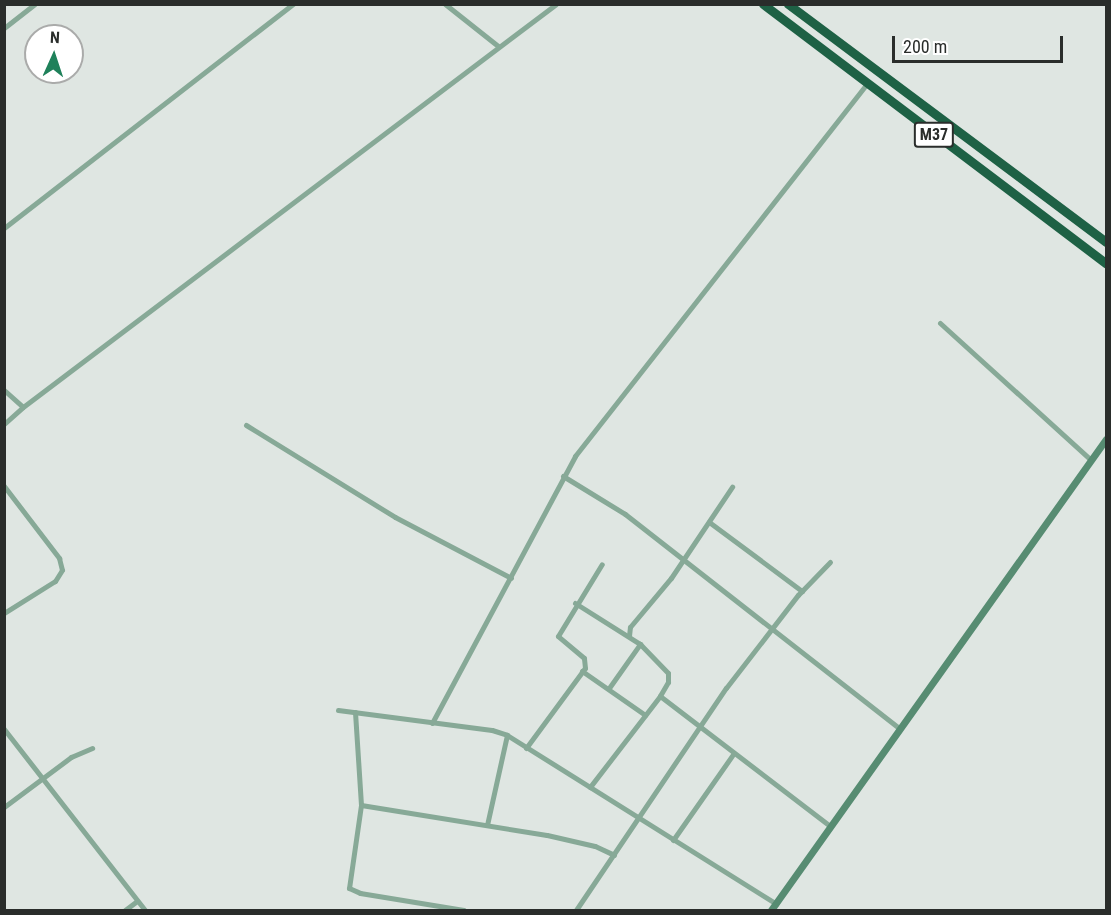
<!DOCTYPE html>
<html>
<head>
<meta charset="utf-8">
<style>
	body { margin:0 }
	#map { position:relative; width:1111px; height:915px; overflow:hidden; background:#dfe6e2; font-family:"Roboto Condensed",sans-serif }
	div>[style] { position:absolute }
	[style*='--x'] { left:calc(var(--x)*1px); top:calc(var(--y)*1px); width:calc(var(--w)*1px); rotate:calc(var(--a)*1deg) }
	.street>* { height:5px; margin:-2.5px; padding:0 2.5px; transform-origin:2.5px; border-radius:2.5px; background:#87a997 }
	.secondary>* { height:7px; margin:-3.5px; padding:0 3.5px; transform-origin:3.5px; border-radius:3.5px; background:#578c72 }
	.highway>* { height:9px; margin:-4.5px; padding:0 4.5px; transform-origin:4.5px; border-radius:4.5px; background:#1e6145 }
	span { translate:-50% -50%; white-space:nowrap; text-align:center; line-height:1.15; -webkit-text-stroke:6px #fff; paint-order:stroke }
	.shield-label span { padding:2px 4px; background:#fff; border:2px solid; border-radius:4px; -webkit-text-stroke-width:0 }
	.shield-label { font-size:16px; color:#2a2d2b; font-weight:700 }
	.frame { position:absolute; inset:0; border:6px solid #2a2d2b; pointer-events:none }
	.north { position:absolute; left:24px; top:24px; width:60px; height:60px; box-sizing:border-box; background:#fff; border:2px solid #aaabaa; border-radius:50%; rotate:3deg; font-size:16px; font-weight:700; line-height:24px; text-align:center; color:#2a2d2b }
	.north::after { content:''; display:block; margin:auto; width:21px; height:27px; background:#1f815a; clip-path:polygon(50% 0,100% 100%,50% 72%,0 100%) }
	.scale { position:absolute; left:892px; top:36px; width:171px; height:27px; box-sizing:border-box; border:3px solid #2a2d2b; border-top:0; padding-left:8px; font-size:18px; line-height:21px; white-space:nowrap; color:#2a2d2b; -webkit-text-stroke:4px #fff; paint-order:stroke }
</style>
</head>
<body>
<div id="map">
	<div class="street">
		<i style="--x:445;--y:4;--w:68;--a:38.4"></i>
		<i style="--x:4;--y:28;--w:39;--a:-38"></i>
		<i style="--x:4;--y:228;--w:366;--a:-37.8"></i>
		<i style="--x:940;--y:323;--w:204;--a:42.2"></i>
		<i style="--x:4;--y:390;--w:25;--a:42"></i>
		<i style="--x:23;--y:407;--w:668;--a:-37.09"></i>
		<i style="--x:4;--y:424;--w:25;--a:-42"></i>
		<i style="--x:246;--y:425;--w:175;--a:31.7"></i>
		<i style="--x:395;--y:517;--w:131;--a:27.7"></i>
		<i style="--x:563;--y:476;--w:73;--a:31.5"></i>
		<i style="--x:625;--y:514;--w:348;--a:38"></i>
		<i style="--x:4;--y:486;--w:91;--a:52.6"></i>
		<i style="--x:59;--y:558;--w:12;--a:76"></i>
		<i style="--x:62;--y:570;--w:13;--a:122"></i>
		<i style="--x:55;--y:581;--w:60;--a:147.9"></i>
		<i style="--x:709;--y:522;--w:116;--a:36.6"></i>
		<i style="--x:575;--y:603;--w:77;--a:32.2"></i>
		<i style="--x:640;--y:644;--w:40;--a:46"></i>
		<i style="--x:668;--y:673;--w:9;--a:90"></i>
		<i style="--x:668;--y:682;--w:16;--a:120"></i>
		<i style="--x:660;--y:696;--w:115;--a:127.6"></i>
		<i style="--x:629;--y:636;--w:9;--a:-84"></i>
		<i style="--x:630;--y:627;--w:64;--a:-50.1"></i>
		<i style="--x:671;--y:578;--w:110;--a:-56.2"></i>
		<i style="--x:582;--y:671;--w:77;--a:34.9"></i>
		<i style="--x:609;--y:688;--w:54;--a:-54.8"></i>
		<i style="--x:660;--y:696;--w:214;--a:37.4"></i>
		<i style="--x:338;--y:710;--w:155;--a:7.4"></i>
		<i style="--x:492;--y:730;--w:16;--a:18"></i>
		<i style="--x:507;--y:735;--w:318;--a:32.1"></i>
		<i style="--x:355;--y:712;--w:93;--a:86.3"></i>
		<i style="--x:361;--y:805;--w:84;--a:98.2"></i>
		<i style="--x:349;--y:888;--w:12;--a:24"></i>
		<i style="--x:360;--y:893;--w:105;--a:9.3"></i>
		<i style="--x:432;--y:723;--w:303;--a:-61.8"></i>
		<i style="--x:575;--y:456;--w:472;--a:-51.9"></i>
		<i style="--x:4;--y:729;--w:229;--a:52.1"></i>
		<i style="--x:526;--y:748;--w:99;--a:-53.6"></i>
		<i style="--x:585;--y:668;--w:10;--a:-96"></i>
		<i style="--x:584;--y:658;--w:34;--a:-140"></i>
		<i style="--x:558;--y:636;--w:84;--a:-58.6"></i>
		<i style="--x:361;--y:805;--w:188;--a:9.2"></i>
		<i style="--x:547;--y:835;--w:49;--a:12.9"></i>
		<i style="--x:595;--y:846;--w:21;--a:25"></i>
		<i style="--x:4;--y:807;--w:84;--a:-36.7"></i>
		<i style="--x:71;--y:757;--w:23;--a:-23"></i>
		<i style="--x:487;--y:825;--w:92;--a:-77.5"></i>
		<i style="--x:673;--y:840;--w:106;--a:-55"></i>
		<i style="--x:125;--y:910;--w:15;--a:-37"></i>
		<i style="--x:576;--y:910;--w:268;--a:-56"></i>
		<i style="--x:726;--y:688;--w:118;--a:-52.3"></i>
		<i style="--x:798;--y:595;--w:46;--a:-45.9"></i>
	</div>
	<div class="secondary">
		<i style="--x:771;--y:910;--w:578;--a:-54.58"></i>
	</div>
	<div class="highway">
		<i style="--x:763;--y:4;--w:430;--a:37.1"></i>
		<i style="--x:788;--y:4;--w:397;--a:36.8"></i>
	</div>
	<div class="shield-label">
		<span style="left:934px;top:135px">M37</span>
	</div>
	<div class="frame"></div>
	<div class="north">N</div>
	<div class="scale">200 m</div>
</div>
</body>
</html>
